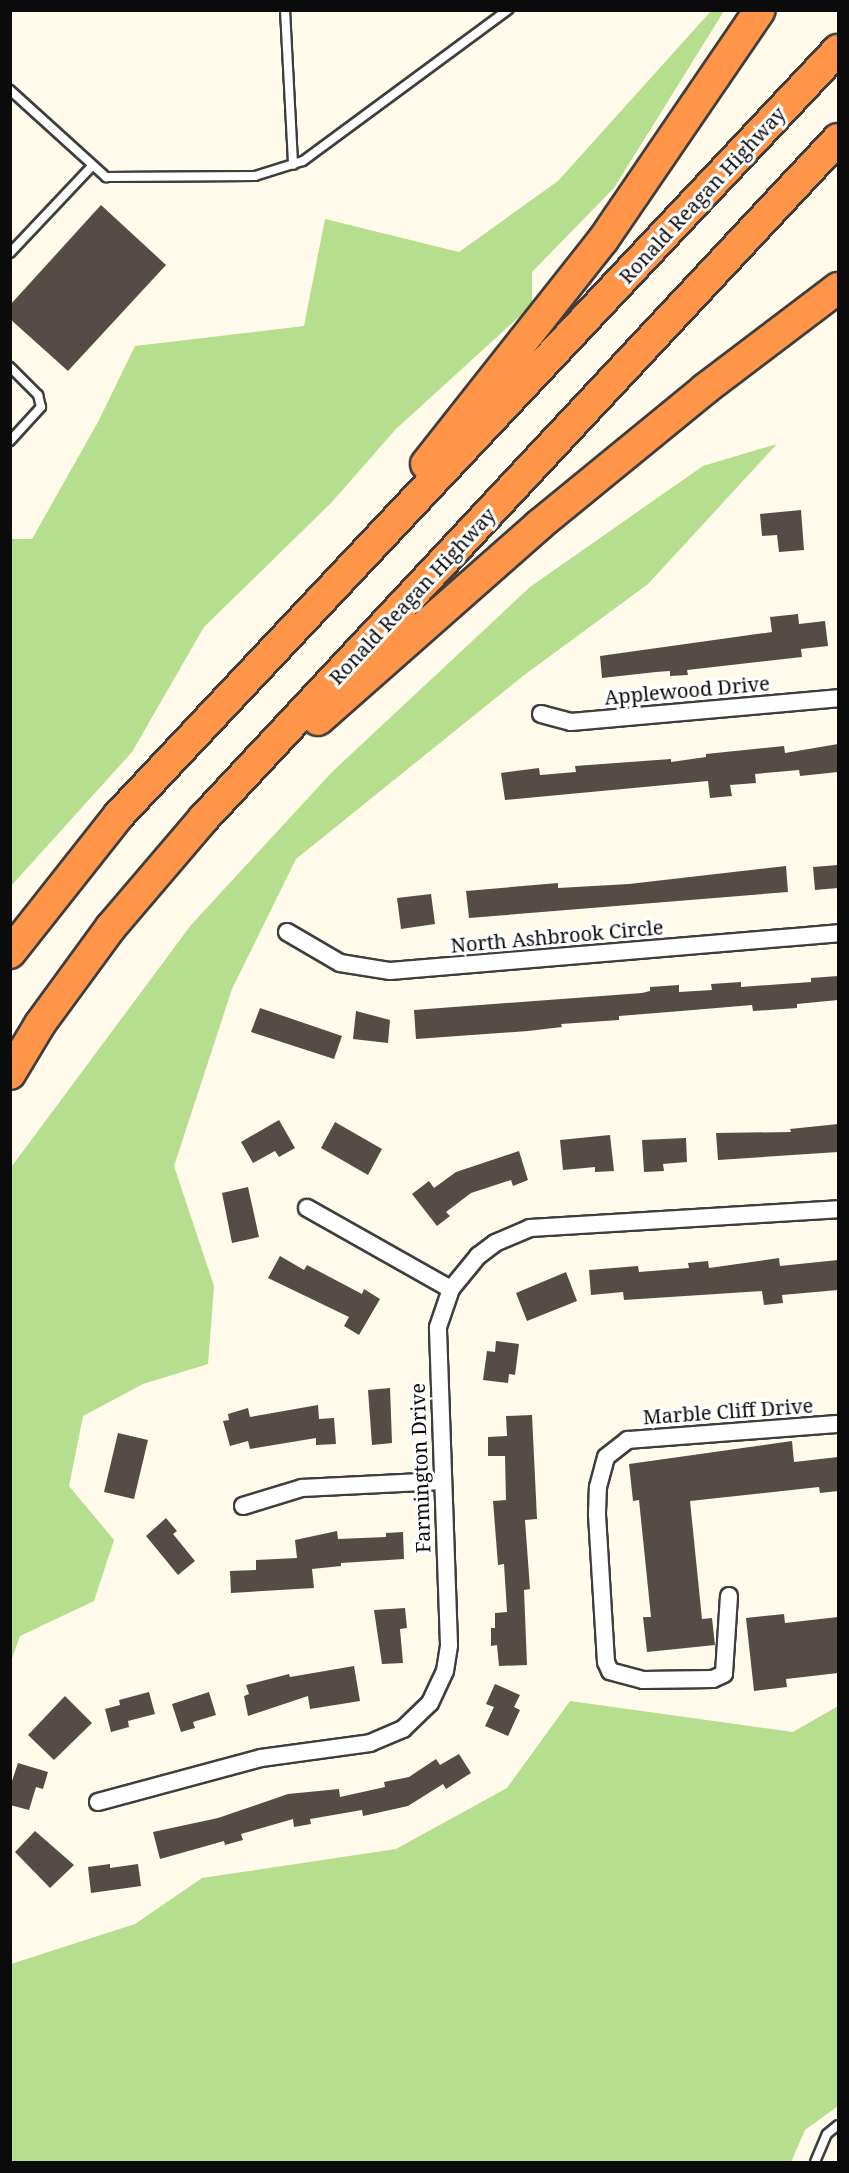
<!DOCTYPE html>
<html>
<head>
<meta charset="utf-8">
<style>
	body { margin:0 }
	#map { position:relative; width:849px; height:2173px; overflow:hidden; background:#fffaea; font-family:"Noto Serif",serif }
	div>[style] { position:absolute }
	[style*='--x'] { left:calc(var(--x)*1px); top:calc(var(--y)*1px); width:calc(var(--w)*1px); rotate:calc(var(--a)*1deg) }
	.forest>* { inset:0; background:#b5de8e }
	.building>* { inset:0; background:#554c47 }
	.roads { filter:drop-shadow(2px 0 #3e3e3e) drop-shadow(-2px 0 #3e3e3e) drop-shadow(0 2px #3e3e3e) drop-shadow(0 -2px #3e3e3e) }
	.lane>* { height:8px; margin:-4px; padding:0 4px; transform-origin:4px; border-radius:4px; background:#fff }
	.street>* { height:16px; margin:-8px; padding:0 8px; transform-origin:8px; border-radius:8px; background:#fff }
	.highway>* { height:30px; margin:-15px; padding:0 15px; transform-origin:15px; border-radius:15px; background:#ff9548 }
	span { translate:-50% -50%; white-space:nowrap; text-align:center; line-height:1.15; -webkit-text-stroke:6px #fff; paint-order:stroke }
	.street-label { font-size:20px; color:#0b0b0b }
	.frame { position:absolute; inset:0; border:12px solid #0b0b0b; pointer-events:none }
</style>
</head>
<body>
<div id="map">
	<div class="forest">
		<i style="clip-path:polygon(711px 11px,724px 11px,614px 188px,532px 272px,532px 305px,396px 429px,331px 503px,204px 627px,132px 752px,11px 886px,11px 539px,32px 539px,98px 422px,135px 346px,304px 326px,325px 219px,459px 252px,558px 181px)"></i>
		<i style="clip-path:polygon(777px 444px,648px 584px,523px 676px,296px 859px,232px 989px,174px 1166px,214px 1286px,208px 1364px,143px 1384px,83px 1416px,69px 1486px,114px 1540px,94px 1601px,20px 1636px,11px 1661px,12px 1166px,191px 925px,332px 772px,530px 587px,703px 466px)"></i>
		<i style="clip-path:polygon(570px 1701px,793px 1732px,838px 1706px,838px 2106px,805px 2130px,791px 2162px,11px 2162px,11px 1964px,135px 1924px,202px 1878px,396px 1849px,507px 1788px)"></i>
	</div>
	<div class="building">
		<i style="clip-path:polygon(101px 205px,166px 265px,68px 371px,10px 319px,10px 305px)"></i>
		<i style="clip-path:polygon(801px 510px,804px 550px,779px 552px,777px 535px,762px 536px,760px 514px)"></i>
		<i style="clip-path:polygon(798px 614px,799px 624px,825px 621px,828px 646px,801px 649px,802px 657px,687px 670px,688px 675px,670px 676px,670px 671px,656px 672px,602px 678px,600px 656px,772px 632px,770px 617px)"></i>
		<i style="clip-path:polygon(838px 744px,838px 772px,800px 776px,799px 770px,755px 774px,756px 783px,730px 785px,732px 796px,710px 798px,708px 781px,505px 800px,501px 773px,539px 768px,540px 775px,576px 772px,575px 766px,671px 759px,671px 762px,706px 757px,706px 754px,784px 746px,785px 753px)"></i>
		<i style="clip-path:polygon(838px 865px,838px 888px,815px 890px,813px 867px)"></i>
		<i style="clip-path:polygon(786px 866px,788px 892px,469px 918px,466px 891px,558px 883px,558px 888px,629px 884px)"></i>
		<i style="clip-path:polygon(431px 894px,435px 924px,401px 929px,397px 898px)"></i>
		<i style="clip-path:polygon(838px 976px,838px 1000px,797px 1004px,797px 1008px,753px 1011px,752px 1005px,681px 1011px,619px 1016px,619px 1020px,561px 1024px,562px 1027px,528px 1031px,416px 1039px,414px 1010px,642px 993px,650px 991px,650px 987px,679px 985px,679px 992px,712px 990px,711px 984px,741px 982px,741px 987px,811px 982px,811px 978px)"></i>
		<i style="clip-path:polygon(260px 1008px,342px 1036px,334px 1059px,251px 1032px)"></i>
		<i style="clip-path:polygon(356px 1011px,390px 1020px,388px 1043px,353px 1039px)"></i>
		<i style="clip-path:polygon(279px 1120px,295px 1148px,279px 1157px,275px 1151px,253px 1163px,241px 1142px)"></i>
		<i style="clip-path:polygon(335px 1122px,382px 1149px,368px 1175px,321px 1148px)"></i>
		<i style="clip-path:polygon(838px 1124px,838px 1152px,718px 1160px,716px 1133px,791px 1132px,790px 1129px)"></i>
		<i style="clip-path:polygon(610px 1135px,614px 1171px,595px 1172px,595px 1167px,563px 1170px,560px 1140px)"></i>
		<i style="clip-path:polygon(686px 1138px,687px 1162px,663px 1164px,664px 1171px,644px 1172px,642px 1140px)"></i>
		<i style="clip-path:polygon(519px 1151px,528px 1180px,513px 1186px,511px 1180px,471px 1193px,446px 1212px,450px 1216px,437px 1226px,412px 1194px,429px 1181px,434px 1188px,456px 1172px)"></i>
		<i style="clip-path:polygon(248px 1187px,259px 1237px,232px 1243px,222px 1193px)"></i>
		<i style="clip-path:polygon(280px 1256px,304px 1270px,307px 1265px,362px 1294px,364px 1289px,380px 1299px,359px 1335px,344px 1326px,349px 1317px,268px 1278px)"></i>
		<i style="clip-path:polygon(779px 1258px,780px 1266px,838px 1260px,838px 1290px,782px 1295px,783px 1303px,764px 1305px,762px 1291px,624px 1300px,623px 1292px,591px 1295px,589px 1270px,638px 1266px,639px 1272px,689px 1268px,688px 1263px,708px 1261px,709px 1268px)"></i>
		<i style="clip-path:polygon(566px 1272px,577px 1301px,527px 1321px,516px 1293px)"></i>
		<i style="clip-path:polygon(496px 1341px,519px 1344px,515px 1375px,509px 1374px,508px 1383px,483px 1380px,487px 1351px,495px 1352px)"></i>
		<i style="clip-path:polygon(390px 1388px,392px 1443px,372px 1445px,368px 1390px)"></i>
		<i style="clip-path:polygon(318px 1405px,319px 1419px,334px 1418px,336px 1444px,316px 1445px,316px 1438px,250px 1449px,248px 1441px,230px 1446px,223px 1421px,229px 1420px,228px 1414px,248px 1408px,250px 1417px)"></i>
		<i style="clip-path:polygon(532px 1415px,537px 1519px,525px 1520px,530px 1589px,524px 1590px,527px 1665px,499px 1666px,497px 1645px,491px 1646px,491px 1628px,495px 1628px,495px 1613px,507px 1612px,504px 1564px,498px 1565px,493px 1501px,506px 1500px,505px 1456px,488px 1456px,488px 1437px,507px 1436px,506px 1416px)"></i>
		<i style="clip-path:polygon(118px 1433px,148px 1440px,134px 1499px,104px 1492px)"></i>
		<i style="clip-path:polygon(792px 1441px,794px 1462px,838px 1457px,838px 1491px,820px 1493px,819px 1487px,690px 1501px,702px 1619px,712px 1618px,715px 1645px,647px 1652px,643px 1617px,651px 1617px,639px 1500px,633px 1501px,629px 1464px)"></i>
		<i style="clip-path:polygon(166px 1518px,177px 1531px,173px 1534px,195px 1561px,178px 1575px,146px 1536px)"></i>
		<i style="clip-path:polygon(337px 1531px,338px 1539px,386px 1537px,386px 1533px,403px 1532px,404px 1559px,341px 1563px,341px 1566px,312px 1569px,314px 1588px,231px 1593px,230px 1571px,256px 1570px,256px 1560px,297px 1558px,295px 1540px)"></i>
		<i style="clip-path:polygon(405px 1608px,407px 1628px,400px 1629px,403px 1663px,382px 1664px,374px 1610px)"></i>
		<i style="clip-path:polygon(784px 1614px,785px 1623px,838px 1617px,838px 1673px,786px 1679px,787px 1687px,754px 1691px,746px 1618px)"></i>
		<i style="clip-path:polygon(354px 1666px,360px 1701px,310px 1709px,308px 1696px,248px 1716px,244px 1696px,249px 1694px,246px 1685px,289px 1674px,290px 1677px)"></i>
		<i style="clip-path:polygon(495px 1684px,520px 1695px,514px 1707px,520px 1710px,508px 1736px,485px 1726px,494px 1707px,486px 1704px)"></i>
		<i style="clip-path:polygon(149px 1692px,155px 1714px,128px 1721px,129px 1727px,111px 1732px,105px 1709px,120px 1705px,119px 1700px)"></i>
		<i style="clip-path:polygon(209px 1692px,216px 1715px,193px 1722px,195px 1728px,181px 1732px,172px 1704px)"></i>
		<i style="clip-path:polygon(65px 1696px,92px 1723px,54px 1760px,28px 1735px)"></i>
		<i style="clip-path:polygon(459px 1754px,471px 1773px,446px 1789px,443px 1784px,408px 1806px,363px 1816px,362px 1810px,310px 1819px,311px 1824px,294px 1827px,293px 1819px,241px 1834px,243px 1840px,225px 1845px,224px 1841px,160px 1859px,153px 1832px,218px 1818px,288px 1794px,339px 1789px,340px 1797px,385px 1787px,384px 1782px,409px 1777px,436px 1759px,440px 1765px)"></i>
		<i style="clip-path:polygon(18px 1763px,48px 1772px,43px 1789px,36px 1787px,29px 1810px,10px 1805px,10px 1787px)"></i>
		<i style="clip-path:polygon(35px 1831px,74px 1865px,50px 1888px,15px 1852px)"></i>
		<i style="clip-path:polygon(110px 1864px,110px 1868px,138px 1864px,141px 1886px,91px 1893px,88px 1867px)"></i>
	</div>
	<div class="roads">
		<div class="lane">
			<i style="--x:285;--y:10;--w:155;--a:87"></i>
			<i style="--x:10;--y:90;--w:130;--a:42.2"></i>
			<i style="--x:106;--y:177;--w:149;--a:-0.4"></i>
			<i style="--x:255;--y:176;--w:50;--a:-17.4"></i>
			<i style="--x:303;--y:161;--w:255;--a:-36.4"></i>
			<i style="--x:10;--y:253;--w:120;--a:-46.7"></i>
			<i style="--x:10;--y:367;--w:40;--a:45"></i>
			<i style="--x:38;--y:395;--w:12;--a:76"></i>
			<i style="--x:41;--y:407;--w:46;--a:132.4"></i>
			<i style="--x:815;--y:2162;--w:30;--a:-67"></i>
			<i style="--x:827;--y:2134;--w:14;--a:-39"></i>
		</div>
		<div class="street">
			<i style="--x:541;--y:714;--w:31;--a:15"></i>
			<i style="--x:571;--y:722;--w:268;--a:-5.1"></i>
			<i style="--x:287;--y:932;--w:61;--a:30.3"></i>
			<i style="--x:340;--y:963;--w:51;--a:9.1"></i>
			<i style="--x:390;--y:971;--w:450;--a:-4.8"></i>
			<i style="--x:307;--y:1208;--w:165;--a:29.4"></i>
			<i style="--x:243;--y:1506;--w:62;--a:-17"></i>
			<i style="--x:302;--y:1488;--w:140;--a:-2.9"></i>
			<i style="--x:729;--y:1596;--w:78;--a:93.7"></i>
			<i style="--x:724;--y:1674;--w:12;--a:156"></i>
			<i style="--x:713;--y:1679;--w:70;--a:179.2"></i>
			<i style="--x:643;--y:1680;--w:34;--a:-165"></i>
			<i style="--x:610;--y:1671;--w:10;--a:-114"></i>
			<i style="--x:606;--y:1662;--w:149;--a:-93.5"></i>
			<i style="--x:597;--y:1513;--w:26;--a:-88"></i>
			<i style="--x:598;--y:1487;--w:31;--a:-75"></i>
			<i style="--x:606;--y:1457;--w:28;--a:-38"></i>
			<i style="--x:628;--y:1440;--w:211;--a:-4.4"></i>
			<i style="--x:98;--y:1802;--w:169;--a:-15.1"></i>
			<i style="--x:261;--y:1758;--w:110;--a:-7.8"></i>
			<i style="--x:370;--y:1743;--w:36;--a:-23"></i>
			<i style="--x:403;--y:1729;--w:37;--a:-44"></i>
			<i style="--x:430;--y:1703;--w:35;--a:-65"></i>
			<i style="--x:445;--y:1671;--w:26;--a:-81"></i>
			<i style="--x:449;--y:1645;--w:318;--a:-92"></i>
			<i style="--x:438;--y:1327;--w:40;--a:-71.1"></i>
			<i style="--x:451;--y:1289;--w:43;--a:-50.7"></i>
			<i style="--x:478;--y:1256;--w:21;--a:-37"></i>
			<i style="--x:495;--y:1243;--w:38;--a:-23"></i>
			<i style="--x:530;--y:1228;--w:309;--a:-3.5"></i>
		</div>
		<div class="highway">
			<i style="--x:426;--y:464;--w:285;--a:-51.7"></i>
			<i style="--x:603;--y:240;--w:278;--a:-55.7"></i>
			<i style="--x:318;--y:720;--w:295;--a:-41.4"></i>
			<i style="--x:539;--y:525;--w:215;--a:-39.3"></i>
			<i style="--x:705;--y:389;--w:167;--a:-37.2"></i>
			<i style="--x:10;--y:953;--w:176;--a:-51.7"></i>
			<i style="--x:119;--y:815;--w:1050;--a:-46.78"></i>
			<i style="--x:10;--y:1074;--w:58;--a:-59"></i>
			<i style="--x:40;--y:1024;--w:120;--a:-53.8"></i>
			<i style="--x:111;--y:927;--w:143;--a:-49.5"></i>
			<i style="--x:204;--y:818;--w:929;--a:-46.96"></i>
		</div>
	</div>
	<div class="street-label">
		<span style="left:702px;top:195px;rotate:-47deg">Ronald Reagan Highway</span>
		<span style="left:412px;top:596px;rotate:-47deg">Ronald Reagan Highway</span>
		<span style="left:687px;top:690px;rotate:-5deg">Applewood Drive</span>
		<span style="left:557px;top:936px;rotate:-5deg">North Ashbrook Circle</span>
		<span style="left:728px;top:1411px;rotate:-4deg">Marble Cliff Drive</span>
		<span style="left:420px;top:1468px;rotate:-92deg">Farmington Drive</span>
	</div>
	<div class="frame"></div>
</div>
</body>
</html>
